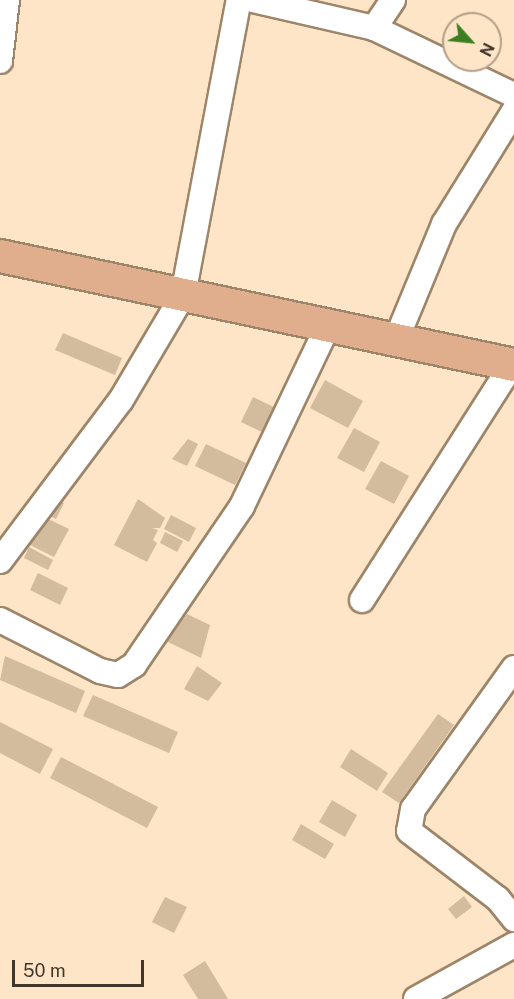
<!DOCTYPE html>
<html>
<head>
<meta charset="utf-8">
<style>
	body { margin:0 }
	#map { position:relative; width:514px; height:999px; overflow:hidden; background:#fee5c7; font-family:"Public Sans",sans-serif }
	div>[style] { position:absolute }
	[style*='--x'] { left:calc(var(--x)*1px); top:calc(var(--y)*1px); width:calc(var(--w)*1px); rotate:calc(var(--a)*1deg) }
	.building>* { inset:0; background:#d3bb9e }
	.roads { filter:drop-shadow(2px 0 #9c8569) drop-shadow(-2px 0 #9c8569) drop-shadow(0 2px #9c8569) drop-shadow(0 -2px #9c8569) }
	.minor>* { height:24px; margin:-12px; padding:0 12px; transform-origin:12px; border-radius:12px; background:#fff }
	.major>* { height:32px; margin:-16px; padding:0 16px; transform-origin:16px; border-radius:16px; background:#e0ad8d }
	span { translate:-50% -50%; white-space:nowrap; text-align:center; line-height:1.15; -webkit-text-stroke:6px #fee5c7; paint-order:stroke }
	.north { position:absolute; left:442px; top:12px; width:60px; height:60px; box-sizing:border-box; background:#fee5c7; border:2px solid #b29f88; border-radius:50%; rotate:117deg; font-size:16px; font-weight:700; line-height:24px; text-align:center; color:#40362a }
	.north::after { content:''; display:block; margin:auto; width:21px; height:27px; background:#3d7f20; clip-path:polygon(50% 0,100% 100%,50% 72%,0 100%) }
	.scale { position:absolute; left:12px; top:960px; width:132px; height:27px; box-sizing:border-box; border:3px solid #40362a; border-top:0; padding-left:8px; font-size:18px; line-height:21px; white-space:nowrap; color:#40362a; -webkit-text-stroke:4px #fee5c7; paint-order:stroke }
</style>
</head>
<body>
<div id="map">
	<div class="building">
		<i style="clip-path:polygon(63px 333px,122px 358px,115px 375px,55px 350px)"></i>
		<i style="clip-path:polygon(325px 380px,363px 401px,348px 428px,310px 408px)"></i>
		<i style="clip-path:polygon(253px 397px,276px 408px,264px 433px,241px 422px)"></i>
		<i style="clip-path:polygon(354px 428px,380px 442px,364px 472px,337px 458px)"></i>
		<i style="clip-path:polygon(188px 439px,198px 444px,187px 466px,172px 459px)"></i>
		<i style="clip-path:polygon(206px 444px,246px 463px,235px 485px,195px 466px)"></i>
		<i style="clip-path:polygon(381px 461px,409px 476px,394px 504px,365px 489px)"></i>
		<i style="clip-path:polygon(53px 498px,64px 503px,56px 519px,44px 513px)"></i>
		<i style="clip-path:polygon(138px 499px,165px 518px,160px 528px,152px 528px,158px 530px,153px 540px,157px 543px,147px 562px,114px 545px)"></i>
		<i style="clip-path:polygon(171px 515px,196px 528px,189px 542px,164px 529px)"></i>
		<i style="clip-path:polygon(42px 516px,69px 529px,54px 557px,28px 544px)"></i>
		<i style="clip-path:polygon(165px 532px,183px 541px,177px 552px,160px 543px)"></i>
		<i style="clip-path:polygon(29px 547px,53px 560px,48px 570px,24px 558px)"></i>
		<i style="clip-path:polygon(38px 573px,68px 588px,60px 605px,30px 590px)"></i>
		<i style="clip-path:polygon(187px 614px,210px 625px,201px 658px,166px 641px)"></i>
		<i style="clip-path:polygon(5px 656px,85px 691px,76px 713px,0 680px)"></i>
		<i style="clip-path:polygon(197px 666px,222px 683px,208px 701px,184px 689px)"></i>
		<i style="clip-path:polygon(93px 695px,178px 732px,169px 753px,83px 716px)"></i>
		<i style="clip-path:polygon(438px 714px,454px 725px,399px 803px,382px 792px)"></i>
		<i style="clip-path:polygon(0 722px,53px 749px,40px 774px,0 753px)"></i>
		<i style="clip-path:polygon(351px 749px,388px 773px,377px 791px,340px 767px)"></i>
		<i style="clip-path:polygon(61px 757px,158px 807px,147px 828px,50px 778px)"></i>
		<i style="clip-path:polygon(332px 800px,357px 815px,345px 837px,319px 822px)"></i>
		<i style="clip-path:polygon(301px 824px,334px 844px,325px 859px,292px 840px)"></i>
		<i style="clip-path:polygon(464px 896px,472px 907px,456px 919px,448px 909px)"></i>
		<i style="clip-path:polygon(165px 897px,187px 907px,174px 933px,152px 922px)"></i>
		<i style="clip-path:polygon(205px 961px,228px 999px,198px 999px,183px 975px)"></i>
	</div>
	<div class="roads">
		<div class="minor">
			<i style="--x:253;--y:0;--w:124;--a:13"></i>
			<i style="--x:393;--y:0;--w:34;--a:124"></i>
			<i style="--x:374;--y:28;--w:155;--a:25.6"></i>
			<i style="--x:0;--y:61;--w:61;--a:-83.5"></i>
			<i style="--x:396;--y:340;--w:126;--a:-67.5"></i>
			<i style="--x:444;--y:224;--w:133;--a:-58.2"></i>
			<i style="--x:0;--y:561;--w:201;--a:-53.1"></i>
			<i style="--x:121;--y:400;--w:122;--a:-59.4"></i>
			<i style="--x:183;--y:295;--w:300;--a:-79.3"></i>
			<i style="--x:362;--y:600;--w:283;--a:-57.5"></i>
			<i style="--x:0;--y:620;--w:112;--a:27"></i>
			<i style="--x:100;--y:671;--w:18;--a:13"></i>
			<i style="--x:118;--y:675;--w:19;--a:-32"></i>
			<i style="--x:134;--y:665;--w:192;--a:-55.8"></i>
			<i style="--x:242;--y:506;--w:199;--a:-64.5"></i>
			<i style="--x:514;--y:668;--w:173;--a:125.6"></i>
			<i style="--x:413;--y:809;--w:22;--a:100"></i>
			<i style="--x:409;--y:831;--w:112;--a:37.4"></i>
			<i style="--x:498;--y:899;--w:26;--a:51"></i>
			<i style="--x:416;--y:999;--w:112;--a:-28.9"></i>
		</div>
		<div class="major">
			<i style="--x:0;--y:256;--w:525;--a:11.97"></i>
		</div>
	</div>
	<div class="north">N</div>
	<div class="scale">50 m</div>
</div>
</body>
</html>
